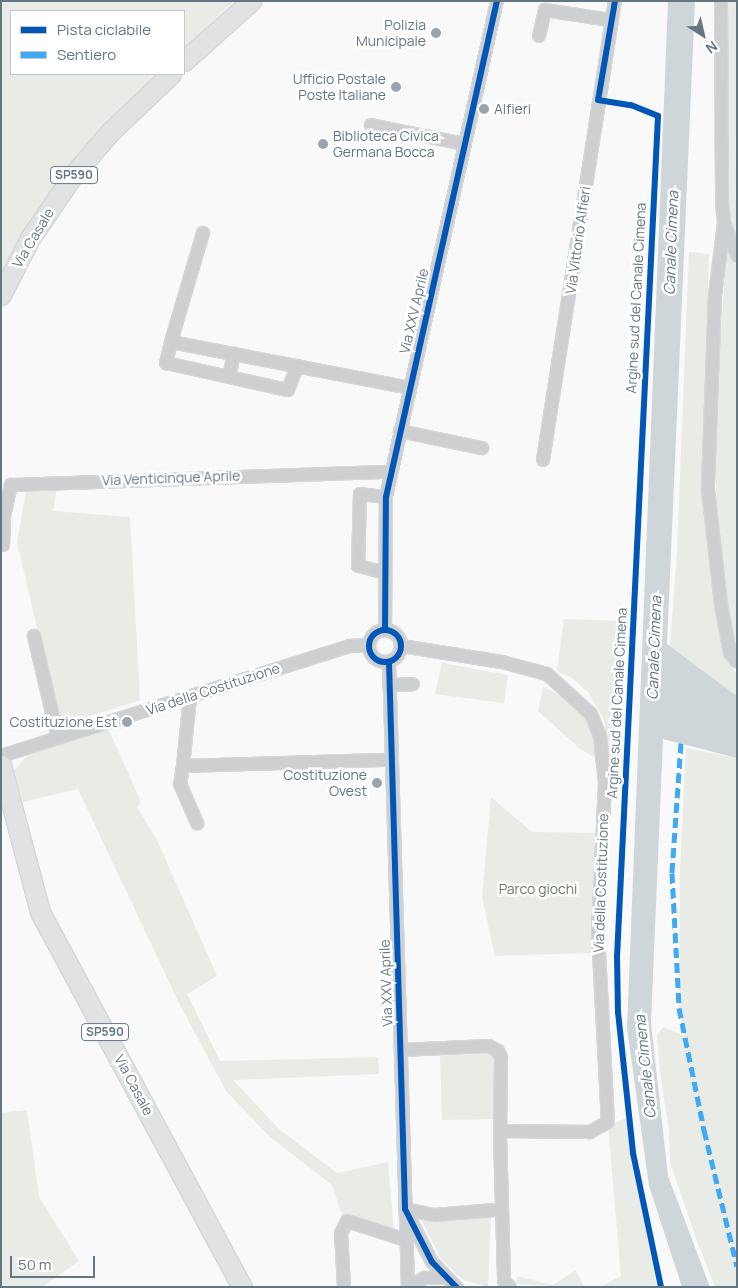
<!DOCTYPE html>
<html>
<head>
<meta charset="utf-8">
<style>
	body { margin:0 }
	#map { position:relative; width:738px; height:1288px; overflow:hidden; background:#f9f9f9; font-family:Manrope,sans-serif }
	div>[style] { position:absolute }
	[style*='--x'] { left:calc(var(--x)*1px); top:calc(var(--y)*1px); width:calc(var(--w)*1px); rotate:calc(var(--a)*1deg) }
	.green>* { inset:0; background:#e8ebe6 }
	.water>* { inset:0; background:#ced6d9 }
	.roads { filter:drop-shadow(1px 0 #d5d6d7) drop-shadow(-1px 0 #d5d6d7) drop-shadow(0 1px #d5d6d7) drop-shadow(0 -1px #d5d6d7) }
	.minor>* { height:12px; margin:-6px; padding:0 6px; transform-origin:6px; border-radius:6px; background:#cecfd0 }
	.minor>.ring { margin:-6px; padding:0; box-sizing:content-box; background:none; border:12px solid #cecfd0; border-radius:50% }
	.primary>* { height:19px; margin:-9.5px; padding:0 9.5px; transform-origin:9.5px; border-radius:9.5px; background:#e1e2e2 }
	.quiet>* { height:5px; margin-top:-2.5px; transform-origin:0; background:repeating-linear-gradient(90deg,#3fa9f5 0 10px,transparent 0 15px) }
	.cycleway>* { height:6px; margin:-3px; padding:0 3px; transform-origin:3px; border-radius:3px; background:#0057b8 }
	.cycleway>.ring { margin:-3px; padding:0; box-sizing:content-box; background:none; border:6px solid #0057b8; border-radius:50% }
	.dots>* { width:14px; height:14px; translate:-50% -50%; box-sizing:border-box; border:2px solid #fff; border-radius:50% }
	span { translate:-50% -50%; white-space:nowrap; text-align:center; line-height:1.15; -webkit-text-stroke:5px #fff; paint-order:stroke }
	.shield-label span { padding:1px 4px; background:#fff; border:1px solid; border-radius:4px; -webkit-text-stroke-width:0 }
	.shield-label { font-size:12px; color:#657683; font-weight:700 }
	.poi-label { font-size:14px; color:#657683 }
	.right { translate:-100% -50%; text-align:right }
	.left { translate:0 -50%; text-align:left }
	.street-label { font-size:14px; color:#657683 }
	.park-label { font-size:14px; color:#687a64 }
	.water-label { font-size:15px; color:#60757c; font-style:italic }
	.frame { position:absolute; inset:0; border:2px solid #657683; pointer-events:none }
	.legend { position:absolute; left:10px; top:10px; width:175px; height:65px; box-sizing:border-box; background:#fff; border:1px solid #c1c8cd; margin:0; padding:6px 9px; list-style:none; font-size:15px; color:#657683 }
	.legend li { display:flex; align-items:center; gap:10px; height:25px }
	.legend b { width:25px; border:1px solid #c1c8cd }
	.north { position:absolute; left:678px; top:10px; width:50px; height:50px; -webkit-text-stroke:4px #fff; paint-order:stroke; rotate:145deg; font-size:14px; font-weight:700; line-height:20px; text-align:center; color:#657683 }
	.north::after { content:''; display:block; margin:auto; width:18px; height:22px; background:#657683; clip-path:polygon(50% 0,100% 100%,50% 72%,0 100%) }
	.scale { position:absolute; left:10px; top:1256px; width:85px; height:22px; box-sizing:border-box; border:2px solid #657683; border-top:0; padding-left:6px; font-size:15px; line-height:18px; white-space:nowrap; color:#657683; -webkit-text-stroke:4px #fff; paint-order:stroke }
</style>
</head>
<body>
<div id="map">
	<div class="green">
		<i style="clip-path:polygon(1px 1px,234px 1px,184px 49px,184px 11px,11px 11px,11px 74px,158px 74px,1px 279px)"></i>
		<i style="clip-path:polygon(727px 1px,737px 1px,737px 654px,731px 642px,716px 514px,716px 402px,726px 259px)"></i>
		<i style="clip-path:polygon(689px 252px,709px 254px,703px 513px,723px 652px,737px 675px,737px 696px,670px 646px,677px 553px)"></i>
		<i style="clip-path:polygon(57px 486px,53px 511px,130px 517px,140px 700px,60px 726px,17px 542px,26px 491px)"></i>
		<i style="clip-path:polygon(564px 619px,625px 621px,619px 769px,610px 769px,604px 720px,589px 693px,572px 678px,557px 671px)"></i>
		<i style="clip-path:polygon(442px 663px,508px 675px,504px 703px,435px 694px)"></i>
		<i style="clip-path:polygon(543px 686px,576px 705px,591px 727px,597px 759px,579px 748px,538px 711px)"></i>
		<i style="clip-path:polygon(108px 728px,141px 802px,137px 807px,157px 840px,217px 976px,187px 994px,220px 1061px,378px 1057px,379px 1074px,233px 1080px,279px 1129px,337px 1173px,388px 1162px,394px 1231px,366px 1220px,343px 1218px,332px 1185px,270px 1137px,226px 1091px,178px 1001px,78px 789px,23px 802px,13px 772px,27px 756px)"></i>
		<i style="clip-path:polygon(686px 748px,737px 758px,737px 1287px,715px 1287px,697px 1241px,670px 1162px,669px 1131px,660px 1072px,657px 1035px,663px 1027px,685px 1036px,679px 1008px,680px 869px)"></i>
		<i style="clip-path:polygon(491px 797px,532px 832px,596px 833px,591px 953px,495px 956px,482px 897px)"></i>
		<i style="clip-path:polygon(489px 1053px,497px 1061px,498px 1119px,442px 1120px,440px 1056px)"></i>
		<i style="clip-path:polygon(27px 1110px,39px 1197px,79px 1261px,42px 1287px,1px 1287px,1px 1113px)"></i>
		<i style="clip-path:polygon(626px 1118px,651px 1259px,657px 1287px,600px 1287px,621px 1276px,608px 1126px)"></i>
		<i style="clip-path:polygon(491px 1215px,488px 1287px,463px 1280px,441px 1259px,421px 1219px,439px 1221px)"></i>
		<i style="clip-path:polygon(576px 1270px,584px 1287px,516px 1284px,517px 1276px,553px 1285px)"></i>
	</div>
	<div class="water">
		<i style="clip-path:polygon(668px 1px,695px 1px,667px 644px,737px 696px,737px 758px,663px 739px,651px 1023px,668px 1176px,710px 1287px,682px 1287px,649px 1186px,627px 1028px)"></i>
	</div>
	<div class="roads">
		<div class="minor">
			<i style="--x:721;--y:1;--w:202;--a:89.7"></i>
			<i style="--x:722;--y:203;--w:20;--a:84"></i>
			<i style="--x:724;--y:223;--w:35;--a:68"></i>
			<i style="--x:539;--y:36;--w:27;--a:-77"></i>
			<i style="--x:545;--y:10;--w:66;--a:8.7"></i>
			<i style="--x:371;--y:125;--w:95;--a:11.5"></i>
			<i style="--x:724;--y:223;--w:73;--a:97.1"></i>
			<i style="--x:715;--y:295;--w:195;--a:92.1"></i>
			<i style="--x:708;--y:490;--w:115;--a:83.5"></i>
			<i style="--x:721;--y:604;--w:50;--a:79.6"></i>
			<i style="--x:730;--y:653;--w:11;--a:52"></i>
			<i style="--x:203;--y:233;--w:114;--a:106.4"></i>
			<i style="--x:171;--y:342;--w:243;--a:10.9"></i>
			<i style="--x:171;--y:342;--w:22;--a:103"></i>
			<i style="--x:166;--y:363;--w:125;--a:12.5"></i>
			<i style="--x:288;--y:390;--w:26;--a:-69"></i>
			<i style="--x:229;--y:377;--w:24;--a:-78"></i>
			<i style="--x:400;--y:431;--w:84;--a:11.7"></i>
			<i style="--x:543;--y:460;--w:465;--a:-81.1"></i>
			<i style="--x:3;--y:545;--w:28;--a:-88"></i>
			<i style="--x:4;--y:517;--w:33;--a:-78"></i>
			<i style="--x:11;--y:485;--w:380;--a:-2"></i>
			<i style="--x:385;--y:573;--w:28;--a:-165"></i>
			<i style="--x:358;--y:566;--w:72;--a:-88.4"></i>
			<i style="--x:360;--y:494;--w:26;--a:7"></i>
			<i style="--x:385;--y:630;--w:133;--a:-89.6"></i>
			<i style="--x:386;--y:497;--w:508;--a:-77.39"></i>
			<i class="ring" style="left:369px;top:630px;width:20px;height:20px"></i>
			<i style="--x:34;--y:636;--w:105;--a:76.8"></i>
			<i style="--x:402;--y:646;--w:101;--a:9.1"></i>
			<i style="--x:502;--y:662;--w:47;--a:14.9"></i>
			<i style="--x:547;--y:674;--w:59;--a:42.3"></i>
			<i style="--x:591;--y:714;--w:24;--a:68"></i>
			<i style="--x:600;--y:736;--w:47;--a:83.9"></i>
			<i style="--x:605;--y:783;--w:150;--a:92.7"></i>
			<i style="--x:598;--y:933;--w:189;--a:87"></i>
			<i style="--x:608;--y:1122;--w:21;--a:151"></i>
			<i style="--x:590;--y:1132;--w:90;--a:-179.4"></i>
			<i style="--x:389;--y:662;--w:625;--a:88.26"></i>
			<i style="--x:389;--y:685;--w:24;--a:-2"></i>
			<i style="--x:190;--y:697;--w:69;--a:95.8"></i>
			<i style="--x:183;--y:766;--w:207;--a:-1.7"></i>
			<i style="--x:1;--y:756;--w:365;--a:-17.5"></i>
			<i style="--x:349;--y:646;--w:20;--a:-3"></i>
			<i style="--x:183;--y:766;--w:18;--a:99"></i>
			<i style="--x:180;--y:784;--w:43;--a:66.4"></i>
			<i style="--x:401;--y:1050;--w:88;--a:-2.6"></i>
			<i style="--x:489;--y:1046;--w:10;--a:29"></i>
			<i style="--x:498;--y:1051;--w:7;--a:63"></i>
			<i style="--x:501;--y:1057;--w:77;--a:90.7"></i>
			<i style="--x:500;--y:1134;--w:147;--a:88.4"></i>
			<i style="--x:504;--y:1281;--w:8;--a:45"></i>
			<i style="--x:405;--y:1209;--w:30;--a:12"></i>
			<i style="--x:434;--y:1215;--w:61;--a:-4.7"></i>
			<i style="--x:407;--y:1213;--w:55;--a:63"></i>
			<i style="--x:432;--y:1262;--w:35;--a:46"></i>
			<i style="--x:344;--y:1287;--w:54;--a:-93.2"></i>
			<i style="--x:341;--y:1233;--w:13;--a:-63"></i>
			<i style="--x:347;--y:1221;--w:62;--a:17.9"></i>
			<i style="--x:411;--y:1287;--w:16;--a:-35"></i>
			<i style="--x:424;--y:1278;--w:22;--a:0"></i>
		</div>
		<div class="primary">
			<i style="--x:184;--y:61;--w:90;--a:-41.8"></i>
			<i style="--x:1;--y:295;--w:64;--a:-63"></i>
			<i style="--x:30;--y:238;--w:78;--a:-55.5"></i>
			<i style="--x:74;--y:174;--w:55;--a:-49.4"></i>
			<i style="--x:110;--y:132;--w:84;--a:-43.6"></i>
			<i style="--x:1;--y:765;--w:152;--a:75.1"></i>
			<i style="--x:40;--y:912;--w:426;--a:61.7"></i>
		</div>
	</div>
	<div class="quiet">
		<i style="--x:681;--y:743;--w:130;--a:94"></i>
		<i style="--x:672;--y:873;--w:135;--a:87"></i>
		<i style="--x:679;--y:1008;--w:125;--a:78.4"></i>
		<i style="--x:704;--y:1130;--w:140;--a:76.4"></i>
	</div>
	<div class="cycleway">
		<i style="--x:615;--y:1;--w:100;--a:99.7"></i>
		<i style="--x:598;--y:100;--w:33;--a:9"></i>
		<i style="--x:631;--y:105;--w:29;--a:22"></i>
		<i style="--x:658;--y:116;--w:841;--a:92.79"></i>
		<i style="--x:617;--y:956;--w:56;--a:89"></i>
		<i style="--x:618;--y:1012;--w:142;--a:83.9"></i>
		<i style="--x:633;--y:1153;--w:137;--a:78.2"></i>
		<i style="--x:385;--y:630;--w:133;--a:-89.6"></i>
		<i style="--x:386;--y:497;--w:508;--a:-77.39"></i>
		<i class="ring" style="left:369px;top:630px;width:26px;height:26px"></i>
		<i style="--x:389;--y:662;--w:547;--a:88.32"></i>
		<i style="--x:405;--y:1209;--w:59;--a:63"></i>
		<i style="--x:432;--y:1262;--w:35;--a:46"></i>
	</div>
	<div class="dots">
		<i style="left:436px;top:33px;background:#99a4ac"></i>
		<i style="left:396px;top:87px;background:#99a4ac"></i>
		<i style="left:484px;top:109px;background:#99a4ac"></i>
		<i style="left:323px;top:144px;background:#99a4ac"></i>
		<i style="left:127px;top:722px;background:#99a4ac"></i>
		<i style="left:377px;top:783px;background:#99a4ac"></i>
	</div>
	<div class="shield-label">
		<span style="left:74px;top:175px">SP590</span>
		<span style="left:105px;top:1032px">SP590</span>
	</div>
	<div class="poi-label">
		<span class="right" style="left:426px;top:33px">Polizia<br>Municipale</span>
		<span class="right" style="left:386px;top:87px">Ufficio Postale<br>Poste Italiane</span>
		<span class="left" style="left:494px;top:109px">Alfieri</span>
		<span class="left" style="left:333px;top:144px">Biblioteca Civica<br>Germana Bocca</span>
		<span class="right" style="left:117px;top:722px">Costituzione Est</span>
		<span class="right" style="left:367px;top:783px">Costituzione<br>Ovest</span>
	</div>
	<div class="street-label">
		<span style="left:33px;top:238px;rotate:-59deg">Via Casale</span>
		<span style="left:578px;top:240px;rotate:-82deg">Via Vittorio Alfieri</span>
		<span style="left:636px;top:298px;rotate:-87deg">Argine sud del Canale Cimena</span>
		<span style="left:414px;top:311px;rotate:-77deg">Via XXV Aprile</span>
		<span style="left:171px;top:478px;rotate:-2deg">Via Venticinque Aprile</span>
		<span style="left:213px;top:689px;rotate:-18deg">Via della Costituzione</span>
		<span style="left:617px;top:703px;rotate:-87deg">Argine sud del Canale Cimena</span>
		<span style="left:601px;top:883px;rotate:-88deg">Via della Costituzione</span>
		<span style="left:386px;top:983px;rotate:-92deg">Via XXV Aprile</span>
		<span style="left:134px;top:1085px;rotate:62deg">Via Casale</span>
	</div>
	<div class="park-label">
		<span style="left:538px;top:889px">Parco giochi</span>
	</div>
	<div class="water-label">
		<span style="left:671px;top:243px;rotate:-88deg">Canale Cimena</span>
		<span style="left:654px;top:648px;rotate:-88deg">Canale Cimena</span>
		<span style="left:645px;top:1067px;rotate:-96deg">Canale Cimena</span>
	</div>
	<div class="frame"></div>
	<ul class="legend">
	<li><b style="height:6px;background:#0057b8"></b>Pista ciclabile</li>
	<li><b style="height:6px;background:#3fa9f5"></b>Sentiero</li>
	</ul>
	<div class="north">N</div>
	<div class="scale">50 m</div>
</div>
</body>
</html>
